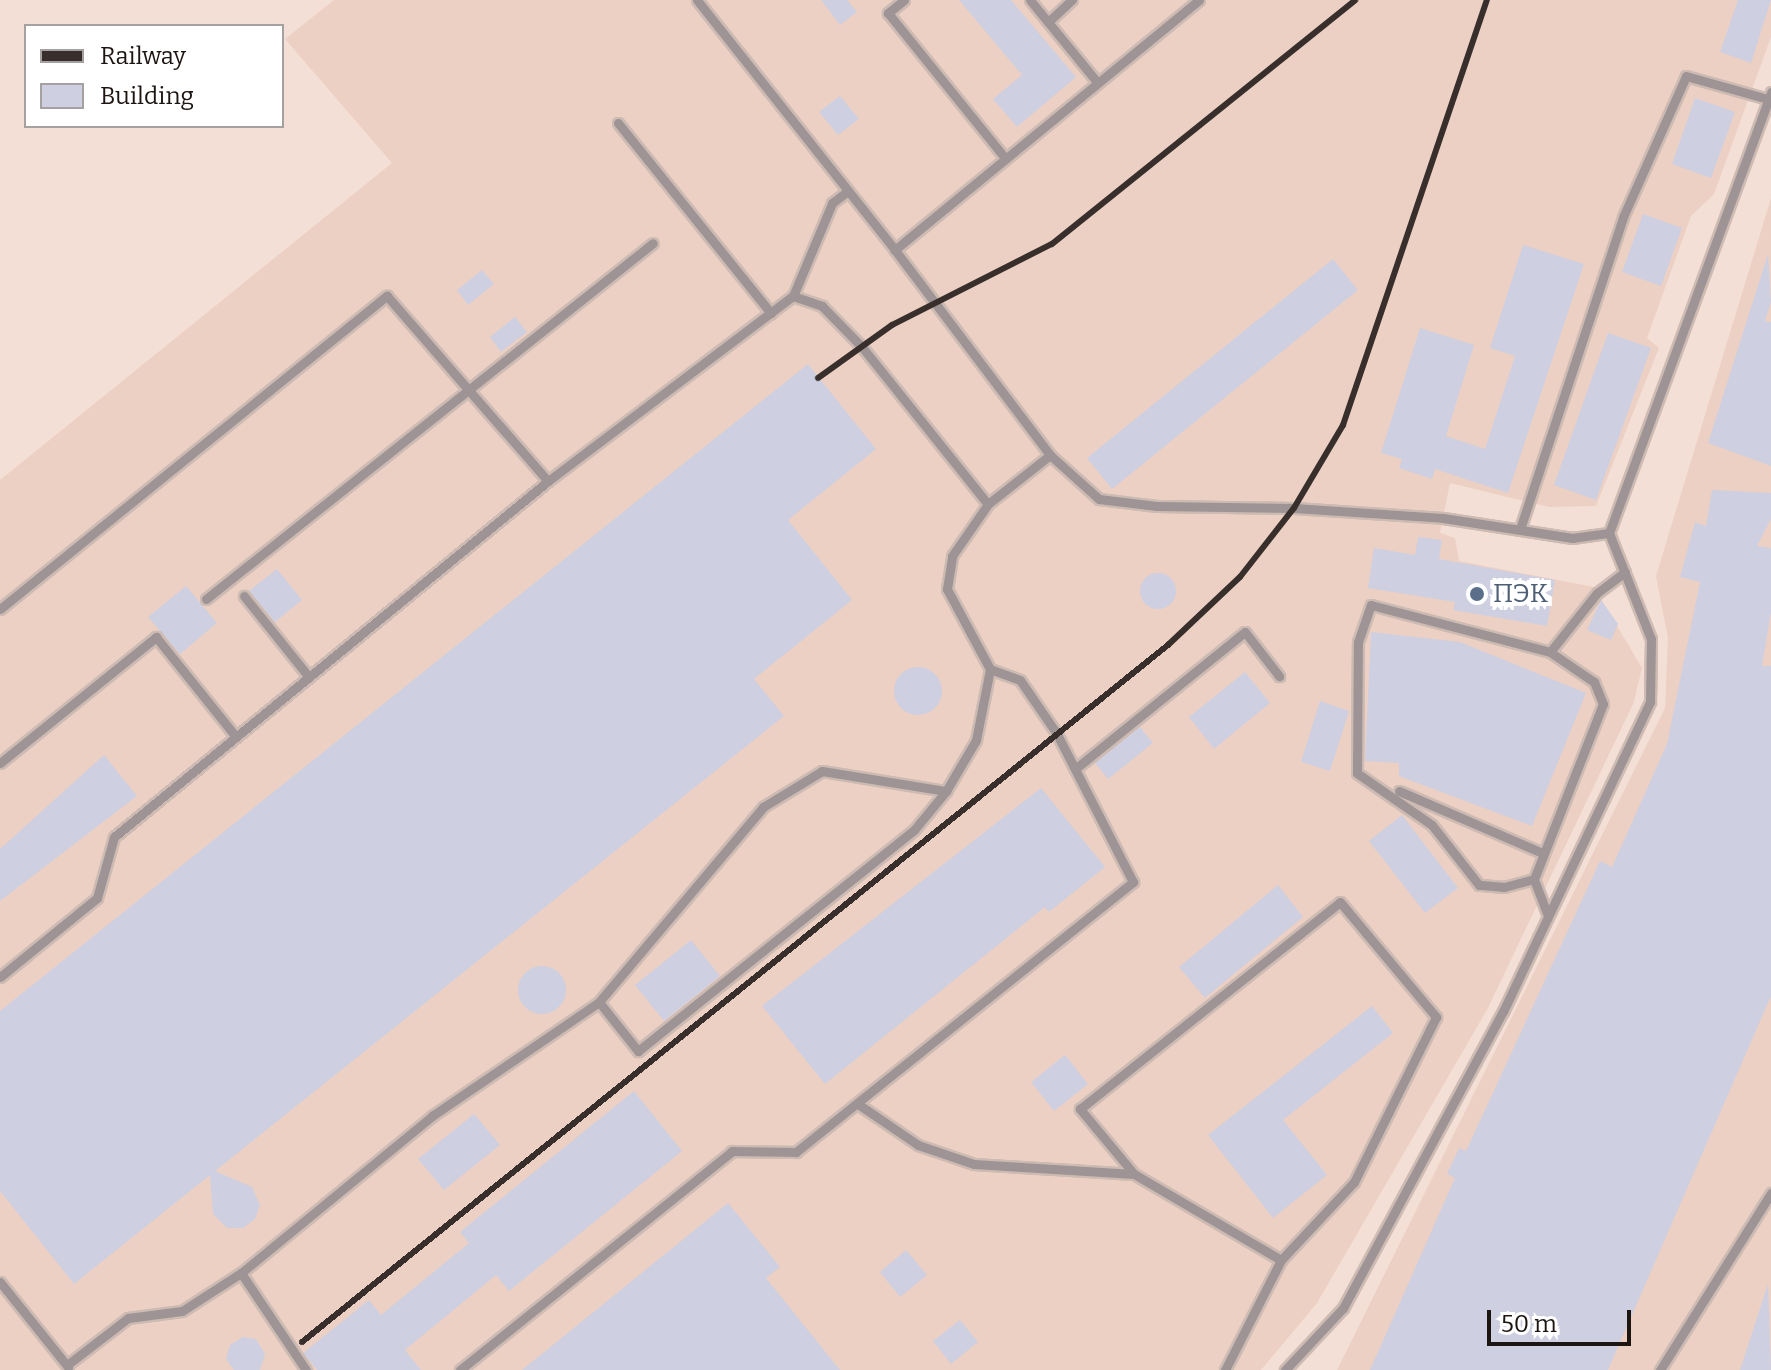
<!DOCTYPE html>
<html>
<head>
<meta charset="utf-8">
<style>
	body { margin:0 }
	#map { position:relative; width:1771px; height:1370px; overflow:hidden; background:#f4dfd6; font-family:Bitter,serif }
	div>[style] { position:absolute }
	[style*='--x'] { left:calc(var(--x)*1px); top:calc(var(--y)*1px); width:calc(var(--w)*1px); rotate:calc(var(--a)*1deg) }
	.built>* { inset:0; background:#ecd0c3 }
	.building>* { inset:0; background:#cecfe1 }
	.round { border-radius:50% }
	.roads { filter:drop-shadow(2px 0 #cdbbb3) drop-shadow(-2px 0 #cdbbb3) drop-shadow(0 2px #cdbbb3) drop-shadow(0 -2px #cdbbb3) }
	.service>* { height:9px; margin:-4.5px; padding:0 4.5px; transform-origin:4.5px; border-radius:4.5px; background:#9e9495 }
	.rail>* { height:6px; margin:-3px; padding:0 3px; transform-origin:3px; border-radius:3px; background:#382f2c }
	.dots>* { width:22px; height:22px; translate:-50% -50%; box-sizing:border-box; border:4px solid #fff; border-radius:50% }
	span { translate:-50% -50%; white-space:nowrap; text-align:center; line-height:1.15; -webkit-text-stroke:8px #fff; paint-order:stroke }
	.service-label { font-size:26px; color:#4e5e75 }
	.left { translate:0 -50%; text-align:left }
	.legend { position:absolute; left:24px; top:24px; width:260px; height:104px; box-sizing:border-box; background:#fff; border:2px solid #a4a1a0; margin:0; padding:10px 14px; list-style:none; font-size:24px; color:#1c1512 }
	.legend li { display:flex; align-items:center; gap:16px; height:40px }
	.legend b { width:40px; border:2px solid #a4a1a0 }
	.scale { position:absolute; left:1487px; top:1310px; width:144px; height:36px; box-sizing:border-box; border:4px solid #1c1512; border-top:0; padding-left:10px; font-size:24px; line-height:28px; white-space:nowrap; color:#1c1512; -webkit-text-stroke:6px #fff; paint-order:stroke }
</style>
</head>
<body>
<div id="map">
	<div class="built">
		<i style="clip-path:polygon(334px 0,1771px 0,1771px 37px,1714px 194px,1691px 216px,1647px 338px,1659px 348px,1596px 506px,1549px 507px,1450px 483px,1440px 533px,1455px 538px,1459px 561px,1594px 587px,1642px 668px,1634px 702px,1488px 1008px,1317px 1303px,1261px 1370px,0 1370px,0 480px,392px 163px,285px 39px)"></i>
		<i style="clip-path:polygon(1771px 198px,1771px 1370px,1337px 1370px,1665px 708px,1668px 638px,1656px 576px)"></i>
	</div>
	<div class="building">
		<i style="clip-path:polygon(821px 0,847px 0,857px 12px,840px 25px)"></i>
		<i style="clip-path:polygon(959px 0,1011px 0,1076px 77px,1017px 127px,993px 99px,1022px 75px)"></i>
		<i style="clip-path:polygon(1738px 0,1771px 0,1751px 63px,1720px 52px)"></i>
		<i style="clip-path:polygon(840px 96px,859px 119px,838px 135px,819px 112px)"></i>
		<i style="clip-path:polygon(1695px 98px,1735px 112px,1711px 178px,1672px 164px)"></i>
		<i style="clip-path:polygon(1643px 214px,1682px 228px,1661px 286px,1622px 272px)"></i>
		<i style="clip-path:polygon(1523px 245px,1584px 264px,1508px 493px,1435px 469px,1432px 479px,1399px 468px,1402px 459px,1381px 453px,1420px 328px,1474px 345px,1446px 436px,1485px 449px,1515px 356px,1490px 348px)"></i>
		<i style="clip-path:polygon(1768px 254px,1771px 302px,1765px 321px,1771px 322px,1771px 466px,1708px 443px)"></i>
		<i style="clip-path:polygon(1333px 259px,1358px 290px,1112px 489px,1087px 458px)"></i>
		<i style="clip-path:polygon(482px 270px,494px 284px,468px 305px,457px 290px)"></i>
		<i style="clip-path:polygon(515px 317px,527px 332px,501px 352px,490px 337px)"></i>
		<i style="clip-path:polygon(1608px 333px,1651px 348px,1596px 500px,1554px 485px)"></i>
		<i style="clip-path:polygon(808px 364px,876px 449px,788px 520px,852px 600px,754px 679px,784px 716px,215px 1171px,252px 1187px,260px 1205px,255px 1219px,243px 1228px,227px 1228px,213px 1214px,210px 1175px,74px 1284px,0 1191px,0 1011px)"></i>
		<i style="clip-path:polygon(1712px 490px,1771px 493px,1771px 519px,1757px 546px,1771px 548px,1771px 612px,1762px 666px,1771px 666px,1771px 996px,1608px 1370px,1370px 1370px,1455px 1178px,1447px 1174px,1459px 1148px,1466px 1151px,1600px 861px,1612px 867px,1667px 744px,1700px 582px,1680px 577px,1695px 522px,1706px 526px)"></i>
		<i style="clip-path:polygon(1418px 537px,1442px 540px,1439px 559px,1555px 580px,1547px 626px,1453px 610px,1455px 602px,1368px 588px,1374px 548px,1415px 555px)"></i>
		<i style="clip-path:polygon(277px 569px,302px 600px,275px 622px,249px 591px)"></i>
		<i class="round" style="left:1140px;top:573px;width:36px;height:36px"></i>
		<i style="clip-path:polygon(186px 586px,217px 623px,180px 654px,148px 617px)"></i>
		<i style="clip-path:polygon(1601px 600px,1618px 624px,1611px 640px,1587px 630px)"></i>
		<i style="clip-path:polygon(1371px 632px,1460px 642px,1586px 693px,1532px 826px,1399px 776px,1399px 763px,1365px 761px)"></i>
		<i class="round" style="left:894px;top:667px;width:48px;height:48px"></i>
		<i style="clip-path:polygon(1245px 672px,1270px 703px,1214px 749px,1189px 717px)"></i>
		<i style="clip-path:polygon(1320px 701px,1349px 711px,1330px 771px,1301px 762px)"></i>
		<i style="clip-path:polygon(1140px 727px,1153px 743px,1108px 779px,1095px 763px)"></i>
		<i style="clip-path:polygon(104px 755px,137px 796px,0 901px,0 849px)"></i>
		<i style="clip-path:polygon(1041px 788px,1105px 867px,1049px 912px,1045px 907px,825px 1084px,762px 1006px)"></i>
		<i style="clip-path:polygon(1402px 815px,1458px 888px,1425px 913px,1369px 841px)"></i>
		<i style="clip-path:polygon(1278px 885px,1303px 917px,1205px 998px,1179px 967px)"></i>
		<i style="clip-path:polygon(691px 940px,720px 976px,664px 1021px,635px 985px)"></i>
		<i class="round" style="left:518px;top:966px;width:48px;height:48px"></i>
		<i style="clip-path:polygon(1372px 1006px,1393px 1033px,1283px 1120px,1327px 1175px,1273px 1218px,1208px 1135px)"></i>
		<i style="clip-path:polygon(1065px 1055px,1088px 1084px,1054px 1111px,1031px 1082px)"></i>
		<i style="clip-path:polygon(634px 1091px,682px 1151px,509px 1291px,496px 1275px,405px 1350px,421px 1370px,317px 1370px,303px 1353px,369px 1300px,381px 1315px,469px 1243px,460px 1232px)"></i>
		<i style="clip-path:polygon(474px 1114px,500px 1145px,444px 1190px,418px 1159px)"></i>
		<i style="clip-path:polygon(728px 1203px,780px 1267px,766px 1278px,840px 1370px,522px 1370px)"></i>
		<i style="clip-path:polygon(906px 1250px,927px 1275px,900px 1297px,880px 1272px)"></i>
		<i style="clip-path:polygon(1768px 1284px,1771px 1370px,1740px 1370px)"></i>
		<i style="clip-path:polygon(960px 1320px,978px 1342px,951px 1364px,933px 1341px)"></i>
		<i style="clip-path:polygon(243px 1337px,256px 1339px,265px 1354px,260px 1370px,234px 1370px,226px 1359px,230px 1345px)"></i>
	</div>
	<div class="roads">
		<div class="service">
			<i style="--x:697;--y:0;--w:319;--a:51.6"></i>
			<i style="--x:904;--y:0;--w:21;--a:141"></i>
			<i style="--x:888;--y:13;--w:186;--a:51.1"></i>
			<i style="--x:1030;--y:0;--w:106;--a:50.7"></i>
			<i style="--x:1199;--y:0;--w:394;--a:140.6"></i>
			<i style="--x:895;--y:250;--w:257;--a:52.9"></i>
			<i style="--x:1050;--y:455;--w:66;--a:41.9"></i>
			<i style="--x:1099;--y:499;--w:58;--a:6.9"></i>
			<i style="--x:1157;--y:506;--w:137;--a:0.8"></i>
			<i style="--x:1294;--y:508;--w:149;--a:3.8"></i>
			<i style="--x:1443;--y:518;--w:131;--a:8.8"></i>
			<i style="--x:1572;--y:538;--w:37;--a:-8"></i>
			<i style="--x:1609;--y:533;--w:114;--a:68.4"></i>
			<i style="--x:1651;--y:639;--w:63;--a:90.9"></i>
			<i style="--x:1650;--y:702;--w:342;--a:115.4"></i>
			<i style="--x:1503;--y:1011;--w:337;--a:118.3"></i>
			<i style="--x:1343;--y:1308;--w:85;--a:133.1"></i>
			<i style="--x:1048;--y:22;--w:33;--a:-43"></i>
			<i style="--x:618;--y:123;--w:244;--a:51.2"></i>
			<i style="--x:793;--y:296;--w:31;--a:19"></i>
			<i style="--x:822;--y:306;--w:57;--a:45.7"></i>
			<i style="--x:862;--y:347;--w:201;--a:51.3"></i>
			<i style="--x:1521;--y:526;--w:325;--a:-71.7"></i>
			<i style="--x:1623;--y:217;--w:154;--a:-65.9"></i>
			<i style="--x:1686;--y:76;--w:85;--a:15.7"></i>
			<i style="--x:1609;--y:533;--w:470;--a:-69.8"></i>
			<i style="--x:244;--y:596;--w:104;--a:51.3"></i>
			<i style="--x:206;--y:599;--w:571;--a:-38.53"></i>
			<i style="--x:0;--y:609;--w:498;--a:-39"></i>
			<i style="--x:387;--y:296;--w:245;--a:49"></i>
			<i style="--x:0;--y:763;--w:201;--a:-38.9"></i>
			<i style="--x:156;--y:637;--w:128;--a:51.3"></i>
			<i style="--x:1075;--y:769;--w:218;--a:-38.9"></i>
			<i style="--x:1245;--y:632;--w:56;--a:52.3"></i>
			<i style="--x:1399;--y:791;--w:156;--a:23.4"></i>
			<i style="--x:1534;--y:879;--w:31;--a:165"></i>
			<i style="--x:1504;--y:887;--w:25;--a:-175"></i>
			<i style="--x:1479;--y:885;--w:76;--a:-128.1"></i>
			<i style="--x:1432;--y:825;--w:91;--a:-145.3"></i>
			<i style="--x:1357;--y:773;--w:131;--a:-89.6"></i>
			<i style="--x:1358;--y:642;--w:39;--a:-71"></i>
			<i style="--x:1371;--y:605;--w:185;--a:14.7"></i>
			<i style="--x:1550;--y:652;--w:75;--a:-51.5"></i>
			<i style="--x:1597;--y:593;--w:35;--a:-37"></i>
			<i style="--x:1548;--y:916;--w:40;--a:-111"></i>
			<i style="--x:1534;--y:879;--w:188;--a:-68.5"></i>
			<i style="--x:1603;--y:704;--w:24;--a:-112"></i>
			<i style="--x:1594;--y:682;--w:53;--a:-145.7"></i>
			<i style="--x:0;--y:977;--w:125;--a:-39.2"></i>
			<i style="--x:97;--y:898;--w:63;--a:-74.4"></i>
			<i style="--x:114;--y:837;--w:561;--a:-39.36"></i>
			<i style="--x:548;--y:481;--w:307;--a:-37.1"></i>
			<i style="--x:793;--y:296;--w:101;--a:-67.2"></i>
			<i style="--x:832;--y:203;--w:20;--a:-37"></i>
			<i style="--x:599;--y:1002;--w:63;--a:51.5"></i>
			<i style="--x:638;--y:1051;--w:354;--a:-38.7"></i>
			<i style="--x:914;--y:830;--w:50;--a:-50.6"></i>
			<i style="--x:946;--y:791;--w:59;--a:-59.5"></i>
			<i style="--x:976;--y:740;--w:72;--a:-78.8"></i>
			<i style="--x:990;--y:669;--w:91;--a:-118.3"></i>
			<i style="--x:947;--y:589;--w:33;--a:-81"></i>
			<i style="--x:952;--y:556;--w:63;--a:-55.3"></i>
			<i style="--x:988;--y:504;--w:79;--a:-38.3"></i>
			<i style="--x:858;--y:1104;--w:73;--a:34.3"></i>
			<i style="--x:918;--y:1145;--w:59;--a:18.7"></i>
			<i style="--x:974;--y:1164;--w:160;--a:3.6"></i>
			<i style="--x:1134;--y:1174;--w:85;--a:-129.7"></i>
			<i style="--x:1080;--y:1109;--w:332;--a:-38.5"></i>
			<i style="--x:1340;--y:902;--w:150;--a:50.1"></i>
			<i style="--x:1436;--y:1017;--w:184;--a:116.4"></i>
			<i style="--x:1354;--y:1182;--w:107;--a:133.1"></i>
			<i style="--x:1281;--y:1260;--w:170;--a:-149.7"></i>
			<i style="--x:241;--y:1273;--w:117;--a:56.2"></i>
			<i style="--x:0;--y:1282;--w:109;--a:51.3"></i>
			<i style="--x:67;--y:1365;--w:77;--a:-37.6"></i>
			<i style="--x:128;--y:1318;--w:54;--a:-7.4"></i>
			<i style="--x:182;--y:1311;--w:70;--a:-32.8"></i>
			<i style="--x:241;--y:1273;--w:247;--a:-39.4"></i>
			<i style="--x:432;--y:1116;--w:202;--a:-34.3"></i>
			<i style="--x:599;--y:1002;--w:255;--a:-49.9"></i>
			<i style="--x:763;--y:807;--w:69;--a:-31.4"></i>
			<i style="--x:822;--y:771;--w:126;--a:9.2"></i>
			<i style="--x:460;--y:1370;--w:349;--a:-38.8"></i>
			<i style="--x:732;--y:1151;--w:64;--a:0.9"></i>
			<i style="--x:796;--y:1152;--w:432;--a:-38.7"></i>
			<i style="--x:1133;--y:882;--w:166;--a:-117.2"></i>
			<i style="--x:1057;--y:734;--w:65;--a:-124.4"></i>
			<i style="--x:1020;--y:680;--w:32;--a:-160"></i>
			<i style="--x:1225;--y:1370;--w:123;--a:-63"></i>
			<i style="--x:1660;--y:1370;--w:209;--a:-57.9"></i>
		</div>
	</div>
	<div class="rail">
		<i style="--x:818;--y:378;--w:91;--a:-35.6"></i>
		<i style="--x:892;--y:325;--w:179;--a:-26.9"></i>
		<i style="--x:1052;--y:244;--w:389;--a:-38.8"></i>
		<i style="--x:302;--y:1342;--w:1112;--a:-38.83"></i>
		<i style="--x:1168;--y:645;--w:99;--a:-43.4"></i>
		<i style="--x:1240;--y:577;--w:88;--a:-52"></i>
		<i style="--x:1294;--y:508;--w:96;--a:-59.4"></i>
		<i style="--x:1343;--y:425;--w:449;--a:-71.3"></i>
	</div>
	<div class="dots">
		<i style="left:1477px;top:594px;background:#5c6f8a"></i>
	</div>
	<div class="service-label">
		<span class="left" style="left:1493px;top:594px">ПЭК</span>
	</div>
	<ul class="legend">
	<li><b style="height:10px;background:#382f2c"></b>Railway</li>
	<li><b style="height:22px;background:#cecfe1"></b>Building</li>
	</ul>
	<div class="scale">50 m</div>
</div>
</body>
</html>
